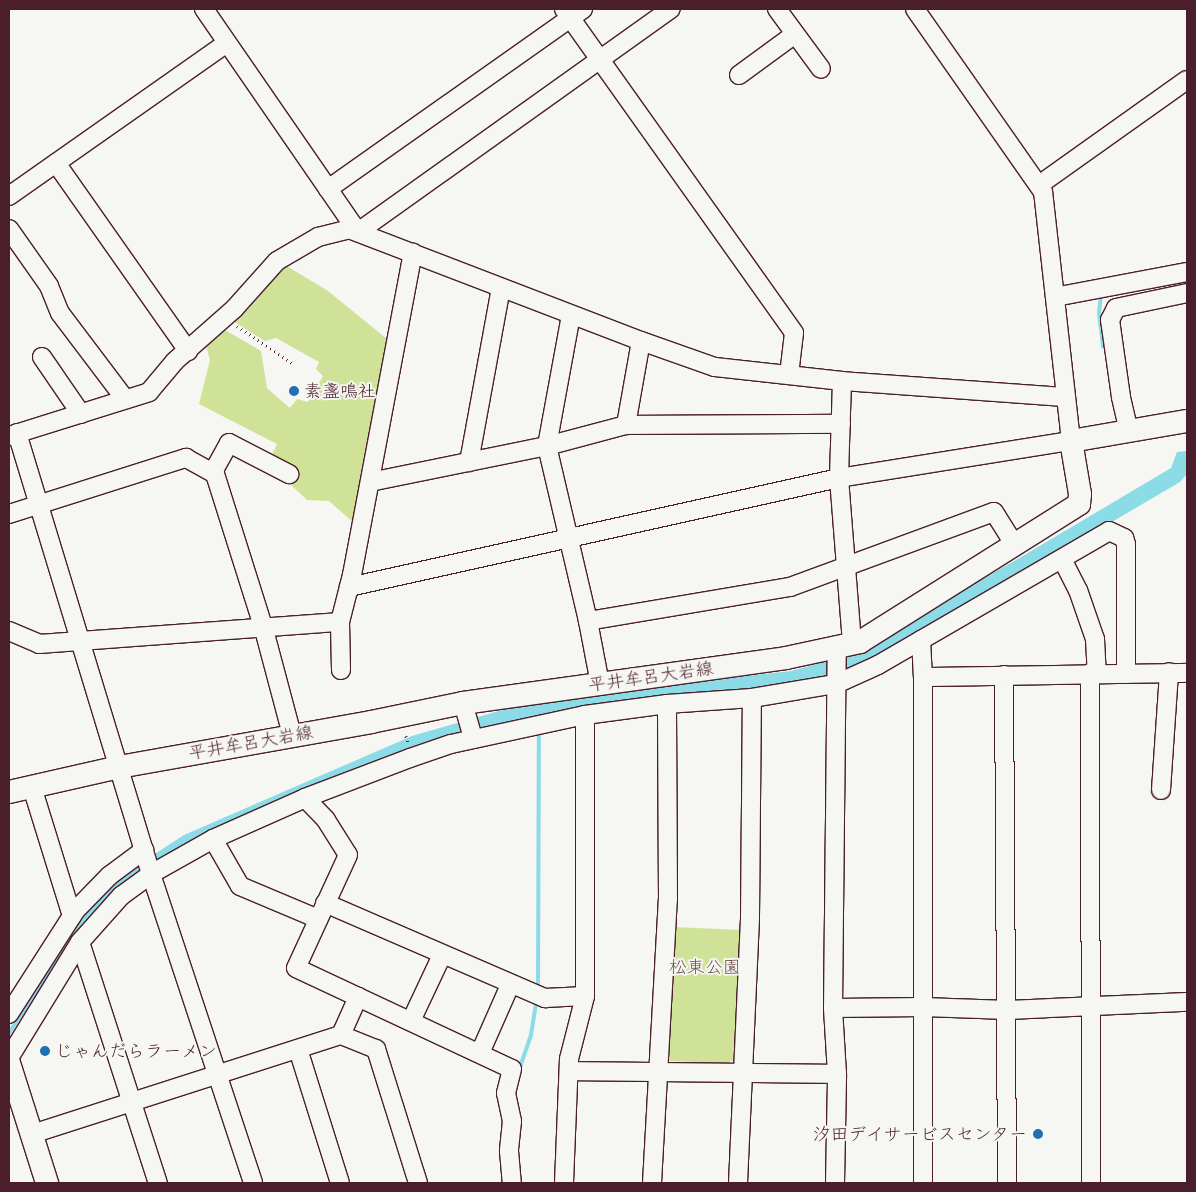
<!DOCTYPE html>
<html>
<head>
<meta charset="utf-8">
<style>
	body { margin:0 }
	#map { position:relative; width:1196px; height:1192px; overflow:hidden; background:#f6f6f2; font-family:Caveat,"Klee One",sans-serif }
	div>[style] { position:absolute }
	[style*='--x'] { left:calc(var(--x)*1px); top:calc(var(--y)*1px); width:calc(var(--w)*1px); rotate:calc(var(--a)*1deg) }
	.green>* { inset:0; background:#d0e297 }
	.water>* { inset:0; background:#8bdce6 }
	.stream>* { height:4px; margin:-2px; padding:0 2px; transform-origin:2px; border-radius:2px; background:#8bdce6 }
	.path>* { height:2.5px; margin-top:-1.25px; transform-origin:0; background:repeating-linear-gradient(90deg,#4a1f2b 0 1px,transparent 0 5px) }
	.roads { filter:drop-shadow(1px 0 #4a1f2b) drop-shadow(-1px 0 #4a1f2b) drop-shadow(0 1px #4a1f2b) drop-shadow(0 -1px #4a1f2b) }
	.minor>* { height:18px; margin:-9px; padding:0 9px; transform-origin:9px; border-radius:9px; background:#f6f6f2 }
	.major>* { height:22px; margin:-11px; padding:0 11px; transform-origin:11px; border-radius:11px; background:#f6f6f2 }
	.dots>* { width:14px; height:14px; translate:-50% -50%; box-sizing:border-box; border:2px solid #f6f6f2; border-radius:50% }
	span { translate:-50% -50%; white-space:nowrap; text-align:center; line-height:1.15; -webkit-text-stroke:4px #f6f6f2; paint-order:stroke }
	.poi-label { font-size:18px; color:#4a1f2b }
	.left { translate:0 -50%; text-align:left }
	.right { translate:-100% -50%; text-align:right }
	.street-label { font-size:18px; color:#4a1f2b }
	.park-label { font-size:18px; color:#6c5046 }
	.frame { position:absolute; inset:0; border:10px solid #4a1f2b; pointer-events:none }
</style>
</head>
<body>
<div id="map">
	<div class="green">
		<i style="clip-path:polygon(285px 265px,328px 291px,403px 352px,355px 524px,329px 501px,307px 500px,290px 484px,296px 474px,270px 459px,277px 444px,199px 404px,210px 360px,206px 346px,225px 330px,261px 351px,267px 388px,284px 403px,290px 408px,297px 399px,308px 402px,323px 376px,316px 369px,319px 362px,276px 338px,265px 341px,233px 321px)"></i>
		<i style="clip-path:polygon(672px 927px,743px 930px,734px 1059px,728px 1063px,670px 1061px,666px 1059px)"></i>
	</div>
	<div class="water">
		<i style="clip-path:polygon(1187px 451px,1187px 474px,1180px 482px,880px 658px,828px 678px,501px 727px,158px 863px,50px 981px,41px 976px,89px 906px,124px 874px,184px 835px,412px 736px,523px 704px,645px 687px,791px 671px,846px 656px,1016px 560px,1171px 468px,1177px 452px)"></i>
	</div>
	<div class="stream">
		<i style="--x:1101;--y:294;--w:19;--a:96"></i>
		<i style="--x:1099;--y:313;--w:34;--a:83"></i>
		<i style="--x:538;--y:988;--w:255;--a:-89.8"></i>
		<i style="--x:9;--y:1033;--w:70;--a:-57.2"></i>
		<i style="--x:519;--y:1070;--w:37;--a:-71"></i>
		<i style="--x:531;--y:1035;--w:32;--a:-81"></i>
	</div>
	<div class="path">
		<i style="--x:237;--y:326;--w:66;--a:33.9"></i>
		<i style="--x:406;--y:736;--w:9;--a:69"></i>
	</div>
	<div class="roads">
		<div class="minor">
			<i style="--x:204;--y:9;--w:271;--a:55.4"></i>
			<i style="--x:358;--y:232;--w:384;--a:-35.5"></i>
			<i style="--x:564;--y:9;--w:397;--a:54.6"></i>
			<i style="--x:794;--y:333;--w:42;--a:96.8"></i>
			<i style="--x:777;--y:9;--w:74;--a:53.7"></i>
			<i style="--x:739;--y:75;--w:69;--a:-36.2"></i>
			<i style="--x:56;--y:163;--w:230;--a:54.9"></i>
			<i style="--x:1039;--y:185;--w:181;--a:-35.4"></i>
			<i style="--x:328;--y:189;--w:312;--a:-35.2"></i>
			<i style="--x:9;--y:196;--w:266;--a:-35.1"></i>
			<i style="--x:9;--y:229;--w:70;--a:54.9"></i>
			<i style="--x:49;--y:286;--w:29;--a:68"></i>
			<i style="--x:60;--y:313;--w:108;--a:52.9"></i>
			<i style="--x:1055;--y:297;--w:134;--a:-10.7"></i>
			<i style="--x:571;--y:315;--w:133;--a:100.4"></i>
			<i style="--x:547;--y:446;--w:180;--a:76.8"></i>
			<i style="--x:588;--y:621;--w:205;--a:-9.6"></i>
			<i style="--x:790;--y:587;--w:217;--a:-20.2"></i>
			<i style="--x:994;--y:512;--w:39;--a:58"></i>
			<i style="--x:42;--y:357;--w:69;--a:55.6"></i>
			<i style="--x:842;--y:381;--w:97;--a:91.8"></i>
			<i style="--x:839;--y:478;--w:167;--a:85.5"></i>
			<i style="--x:626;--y:425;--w:85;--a:-79.9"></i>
			<i style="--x:1129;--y:432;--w:36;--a:-103"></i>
			<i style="--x:1121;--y:397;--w:78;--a:-98.1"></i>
			<i style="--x:1110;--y:320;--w:13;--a:-63"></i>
			<i style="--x:1116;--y:308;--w:73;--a:-11.9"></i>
			<i style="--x:17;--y:433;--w:461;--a:73.1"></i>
			<i style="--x:151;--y:874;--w:325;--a:71.7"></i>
			<i style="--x:9;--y:436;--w:147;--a:-17.4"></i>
			<i style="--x:149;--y:392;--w:40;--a:-50"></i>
			<i style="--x:175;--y:361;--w:79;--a:-41.4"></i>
			<i style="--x:234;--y:309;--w:64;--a:-48.1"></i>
			<i style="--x:277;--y:261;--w:48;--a:-30.3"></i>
			<i style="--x:318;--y:237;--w:32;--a:-14"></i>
			<i style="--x:349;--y:229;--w:313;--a:21"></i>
			<i style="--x:641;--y:341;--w:78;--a:19.4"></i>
			<i style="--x:715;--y:367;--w:128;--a:6.3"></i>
			<i style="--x:842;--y:381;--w:224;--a:4.1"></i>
			<i style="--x:469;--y:462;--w:177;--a:-79.6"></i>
			<i style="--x:213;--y:472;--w:33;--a:-61"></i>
			<i style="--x:229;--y:443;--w:68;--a:27.3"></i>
			<i style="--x:370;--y:482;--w:181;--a:-11.5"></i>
			<i style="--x:547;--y:446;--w:82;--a:-14.9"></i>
			<i style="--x:626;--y:425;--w:215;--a:-0.3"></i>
			<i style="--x:9;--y:514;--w:186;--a:-17.6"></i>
			<i style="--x:186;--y:458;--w:33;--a:29"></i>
			<i style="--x:215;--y:474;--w:159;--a:72.5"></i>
			<i style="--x:263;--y:626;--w:113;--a:75.1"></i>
			<i style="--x:1062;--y:559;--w:35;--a:63"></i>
			<i style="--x:1078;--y:590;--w:52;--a:70.9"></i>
			<i style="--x:1095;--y:639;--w:35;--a:87"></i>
			<i style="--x:349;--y:587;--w:502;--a:-12.54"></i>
			<i style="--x:839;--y:478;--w:235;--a:-9.1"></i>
			<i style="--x:1071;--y:441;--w:251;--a:-96.4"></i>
			<i style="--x:1043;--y:192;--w:223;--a:-125"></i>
			<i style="--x:588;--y:621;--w:64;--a:79.2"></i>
			<i style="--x:9;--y:631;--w:33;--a:23"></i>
			<i style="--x:39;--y:644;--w:302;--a:-4.2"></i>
			<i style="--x:921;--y:640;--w:37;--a:87"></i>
			<i style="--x:923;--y:677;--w:506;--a:90"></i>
			<i style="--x:341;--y:670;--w:48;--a:-91.2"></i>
			<i style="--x:340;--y:622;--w:49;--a:-75.7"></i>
			<i style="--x:352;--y:575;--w:328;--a:-79.3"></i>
			<i style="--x:1090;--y:673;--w:510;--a:89.89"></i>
			<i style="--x:1004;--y:675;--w:508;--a:89.66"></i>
			<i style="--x:923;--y:677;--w:264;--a:-0.9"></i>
			<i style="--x:463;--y:703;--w:37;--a:74"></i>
			<i style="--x:32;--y:787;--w:135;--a:72.8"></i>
			<i style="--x:1161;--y:790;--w:118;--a:-86.1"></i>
			<i style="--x:305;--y:798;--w:30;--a:46"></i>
			<i style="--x:326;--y:820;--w:41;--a:57.8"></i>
			<i style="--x:348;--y:855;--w:124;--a:114.7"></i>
			<i style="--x:296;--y:968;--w:238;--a:25.1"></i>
			<i style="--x:512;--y:1069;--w:25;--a:104"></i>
			<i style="--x:506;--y:1093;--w:29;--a:78"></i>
			<i style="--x:512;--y:1121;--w:30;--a:96"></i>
			<i style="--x:509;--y:1151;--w:32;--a:85"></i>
			<i style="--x:213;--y:839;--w:54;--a:60.1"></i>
			<i style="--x:240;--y:886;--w:85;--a:22.9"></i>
			<i style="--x:325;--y:903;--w:240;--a:23.4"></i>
			<i style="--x:545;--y:998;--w:40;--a:-2.9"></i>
			<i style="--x:80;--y:942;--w:253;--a:72.1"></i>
			<i style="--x:833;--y:1008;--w:90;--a:-0.6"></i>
			<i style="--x:923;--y:1007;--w:85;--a:2"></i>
			<i style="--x:1008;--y:1010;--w:179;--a:-2.6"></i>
			<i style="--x:9;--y:1014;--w:122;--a:-57.3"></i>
			<i style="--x:75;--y:911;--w:49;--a:-45.8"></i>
			<i style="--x:109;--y:876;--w:44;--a:-36.6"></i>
			<i style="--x:411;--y:1021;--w:73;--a:-64.8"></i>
			<i style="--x:341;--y:1035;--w:42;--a:-65.9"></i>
			<i style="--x:298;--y:1049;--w:140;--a:72.6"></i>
			<i style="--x:480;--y:1053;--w:74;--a:-66.2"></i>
			<i style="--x:9;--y:1058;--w:136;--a:-58.5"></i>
			<i style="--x:80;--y:942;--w:62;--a:-48.3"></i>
			<i style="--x:121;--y:896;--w:37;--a:-36"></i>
			<i style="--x:151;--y:874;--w:71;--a:-29.4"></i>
			<i style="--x:213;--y:839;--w:101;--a:-24"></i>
			<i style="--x:305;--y:798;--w:112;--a:-20.9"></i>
			<i style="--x:410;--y:758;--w:43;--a:-18.9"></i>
			<i style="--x:451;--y:744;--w:137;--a:-12.2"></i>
			<i style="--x:585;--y:715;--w:83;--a:-7.6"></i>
			<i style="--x:667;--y:704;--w:85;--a:-4"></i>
			<i style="--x:752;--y:698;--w:85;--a:-9.5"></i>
			<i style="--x:836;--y:684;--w:46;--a:-24.3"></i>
			<i style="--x:878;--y:665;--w:267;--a:-30.1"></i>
			<i style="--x:1109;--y:531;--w:17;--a:25"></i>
			<i style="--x:1124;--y:538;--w:6;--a:72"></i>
			<i style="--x:1126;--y:544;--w:130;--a:90"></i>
			<i style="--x:570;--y:1071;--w:267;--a:0.6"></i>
			<i style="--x:32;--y:1134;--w:324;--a:-17.8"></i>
			<i style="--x:341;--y:1035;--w:38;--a:22"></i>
			<i style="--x:376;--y:1049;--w:140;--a:72.6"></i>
			<i style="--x:564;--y:1183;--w:124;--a:-87.7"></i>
			<i style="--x:569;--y:1059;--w:65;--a:-75.7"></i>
			<i style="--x:585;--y:996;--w:281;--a:-90"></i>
			<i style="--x:652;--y:1183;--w:284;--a:-86.8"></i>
			<i style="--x:668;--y:899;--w:195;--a:-90.3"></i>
			<i style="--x:738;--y:1183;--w:266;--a:-87.4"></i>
			<i style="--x:750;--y:917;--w:219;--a:-89.5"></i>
			<i style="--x:835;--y:1183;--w:109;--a:-88.9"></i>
			<i style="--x:837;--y:1074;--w:66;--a:-93.5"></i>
			<i style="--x:833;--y:1008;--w:361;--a:-89.4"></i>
		</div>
		<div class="major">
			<i style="--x:9;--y:792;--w:113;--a:-12.8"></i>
			<i style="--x:119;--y:767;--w:256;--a:-10.1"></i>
			<i style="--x:371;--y:722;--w:94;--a:-11.7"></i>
			<i style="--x:463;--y:703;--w:326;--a:-7.9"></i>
			<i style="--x:786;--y:658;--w:76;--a:-12.2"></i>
			<i style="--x:860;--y:642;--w:259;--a:-32.2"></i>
			<i style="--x:1079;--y:504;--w:10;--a:-84"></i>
			<i style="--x:1080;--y:494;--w:54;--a:-99.6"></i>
			<i style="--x:1071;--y:441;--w:118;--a:-9.8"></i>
			<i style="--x:9;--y:1063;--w:126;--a:72.4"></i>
		</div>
	</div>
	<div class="dots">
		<i style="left:294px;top:391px;background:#1f6fb2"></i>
		<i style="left:45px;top:1051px;background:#1f6fb2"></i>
		<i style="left:1038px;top:1134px;background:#1f6fb2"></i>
	</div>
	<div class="poi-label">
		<span class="left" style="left:304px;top:391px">素盞鳴社</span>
		<span class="left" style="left:55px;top:1051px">じゃんだらラーメン</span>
		<span class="right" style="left:1027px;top:1134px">汐田デイサービスセンター</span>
	</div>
	<div class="street-label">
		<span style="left:651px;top:677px;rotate:-8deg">平井牟呂大岩線</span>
		<span style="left:251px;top:743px;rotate:-10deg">平井牟呂大岩線</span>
	</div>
	<div class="park-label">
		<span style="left:705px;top:967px">松東公園</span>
	</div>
	<div class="frame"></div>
</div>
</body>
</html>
